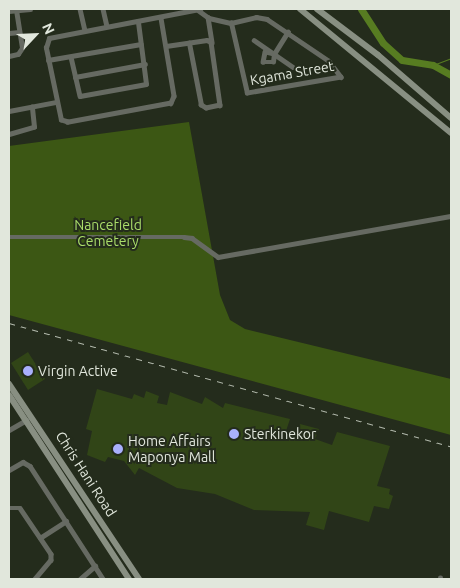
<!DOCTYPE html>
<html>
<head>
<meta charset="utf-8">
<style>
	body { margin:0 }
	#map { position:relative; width:460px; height:588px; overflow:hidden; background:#242c1c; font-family:Ubuntu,sans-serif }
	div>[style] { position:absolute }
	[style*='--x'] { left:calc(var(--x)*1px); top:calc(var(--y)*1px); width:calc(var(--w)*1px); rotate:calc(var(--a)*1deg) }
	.green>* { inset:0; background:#3c5714 }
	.stream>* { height:1px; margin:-0.5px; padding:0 0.5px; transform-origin:0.5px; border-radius:0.5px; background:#577c21 }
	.river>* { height:7px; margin:-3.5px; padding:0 3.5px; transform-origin:3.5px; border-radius:3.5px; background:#577c21 }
	.building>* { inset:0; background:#314517 }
	.minor>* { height:4.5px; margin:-2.25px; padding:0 2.25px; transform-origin:2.25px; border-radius:2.25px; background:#666a62 }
	.secondary>* { height:6px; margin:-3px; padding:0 3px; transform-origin:3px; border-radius:3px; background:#888f82 }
	.rail>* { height:1px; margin-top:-0.5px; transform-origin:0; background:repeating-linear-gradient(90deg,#b2b9ac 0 6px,transparent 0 12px) }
	.dots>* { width:14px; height:14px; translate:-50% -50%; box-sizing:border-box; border:2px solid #242c1c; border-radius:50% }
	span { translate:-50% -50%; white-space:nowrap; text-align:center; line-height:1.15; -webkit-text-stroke:4px #242c1c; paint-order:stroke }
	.street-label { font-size:14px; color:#e1e7dc }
	.park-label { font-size:14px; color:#aadd6a }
	.poi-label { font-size:14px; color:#e1e7dc }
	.left { translate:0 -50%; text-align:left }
	.frame { position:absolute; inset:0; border:10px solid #e1e7dc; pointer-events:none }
	.north { position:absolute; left:10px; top:10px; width:50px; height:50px; -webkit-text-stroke:4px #242c1c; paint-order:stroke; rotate:65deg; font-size:14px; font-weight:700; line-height:20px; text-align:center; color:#e1e7dc }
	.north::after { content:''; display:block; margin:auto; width:18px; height:22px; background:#e1e7dc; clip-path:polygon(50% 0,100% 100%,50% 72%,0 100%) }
</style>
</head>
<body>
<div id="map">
	<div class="green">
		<i style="clip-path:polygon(189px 122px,220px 295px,230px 320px,245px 329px,451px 379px,451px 435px,9px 315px,9px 146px)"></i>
	</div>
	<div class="stream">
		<i style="--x:433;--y:65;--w:19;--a:-21"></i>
	</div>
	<div class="river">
		<i style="--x:361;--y:9;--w:40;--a:57.1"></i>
		<i style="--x:383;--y:43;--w:25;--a:42"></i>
		<i style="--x:402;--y:60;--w:31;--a:9"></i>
		<i style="--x:433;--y:65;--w:21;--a:29"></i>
	</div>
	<div class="building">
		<i style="clip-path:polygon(28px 352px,45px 379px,28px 390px,11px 363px)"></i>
		<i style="clip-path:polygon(97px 389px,132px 399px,134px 394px,144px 398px,146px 391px,159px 396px,157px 403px,167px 405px,170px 392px,202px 404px,205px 397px,223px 408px,225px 403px,290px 419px,286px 431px,297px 434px,300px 424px,319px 429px,315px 439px,332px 445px,337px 432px,390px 446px,377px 486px,390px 489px,389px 494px,393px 496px,389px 509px,374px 506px,369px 522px,329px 511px,324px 530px,306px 525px,310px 512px,254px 510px,215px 494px,177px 488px,139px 468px,135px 475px,124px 461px,108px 457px,105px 462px,87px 455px,92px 431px,86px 429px)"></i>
	</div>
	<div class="minor">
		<i style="--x:80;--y:9;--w:22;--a:77"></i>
		<i style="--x:103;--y:9;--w:17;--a:77"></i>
		<i style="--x:198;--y:10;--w:14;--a:36"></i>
		<i style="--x:209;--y:18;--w:23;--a:13"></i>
		<i style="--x:231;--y:23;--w:26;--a:-13"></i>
		<i style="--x:256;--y:17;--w:11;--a:10"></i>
		<i style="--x:267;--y:19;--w:75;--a:34.1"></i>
		<i style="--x:329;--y:61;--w:20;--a:53"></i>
		<i style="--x:341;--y:77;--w:95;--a:170.3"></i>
		<i style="--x:247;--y:93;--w:72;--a:-102.9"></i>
		<i style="--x:9;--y:11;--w:21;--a:-5"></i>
		<i style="--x:208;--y:17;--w:26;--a:81"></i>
		<i style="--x:161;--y:18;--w:79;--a:80.5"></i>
		<i style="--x:174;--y:96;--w:8;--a:113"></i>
		<i style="--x:171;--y:103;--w:105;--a:169.5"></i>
		<i style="--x:68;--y:122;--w:7;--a:-164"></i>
		<i style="--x:61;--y:120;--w:74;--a:-101.8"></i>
		<i style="--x:46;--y:48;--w:10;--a:-73"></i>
		<i style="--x:49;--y:38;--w:154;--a:-10.9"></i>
		<i style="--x:9;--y:33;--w:10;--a:-6"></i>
		<i style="--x:254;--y:40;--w:47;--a:34.7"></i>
		<i style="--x:166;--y:46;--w:41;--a:-8.3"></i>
		<i style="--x:207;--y:40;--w:4;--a:27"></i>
		<i style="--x:211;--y:42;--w:64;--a:81.9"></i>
		<i style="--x:220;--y:105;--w:14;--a:168"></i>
		<i style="--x:206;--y:108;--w:6;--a:-149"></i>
		<i style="--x:201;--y:105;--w:63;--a:-101"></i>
		<i style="--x:274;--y:54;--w:9;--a:-167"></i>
		<i style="--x:265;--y:52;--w:10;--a:101"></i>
		<i style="--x:263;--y:62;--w:10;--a:0"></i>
		<i style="--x:273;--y:62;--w:8;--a:-83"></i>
		<i style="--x:274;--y:54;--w:26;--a:-58"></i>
		<i style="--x:9;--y:56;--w:9;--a:-13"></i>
		<i style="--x:18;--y:54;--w:7;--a:-56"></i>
		<i style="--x:22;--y:48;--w:38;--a:-99"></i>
		<i style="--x:71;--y:57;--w:40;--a:77"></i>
		<i style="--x:80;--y:96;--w:67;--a:-10.3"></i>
		<i style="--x:146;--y:84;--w:63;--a:-97.4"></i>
		<i style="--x:48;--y:60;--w:94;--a:-9.8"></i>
		<i style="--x:75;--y:77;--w:71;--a:-10.5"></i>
		<i style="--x:9;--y:111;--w:48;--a:-10.8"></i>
		<i style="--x:9;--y:134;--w:26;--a:-16"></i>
		<i style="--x:34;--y:127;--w:20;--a:-96"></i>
		<i style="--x:9;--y:237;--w:175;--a:0"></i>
		<i style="--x:184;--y:237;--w:8;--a:7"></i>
		<i style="--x:192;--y:238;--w:32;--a:36"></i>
		<i style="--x:218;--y:257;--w:237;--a:-10"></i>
		<i style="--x:9;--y:430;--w:20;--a:-30"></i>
		<i style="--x:9;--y:470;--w:16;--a:-30"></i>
		<i style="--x:23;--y:462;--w:8;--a:30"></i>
		<i style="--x:30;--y:466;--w:135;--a:57.1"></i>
		<i style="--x:9;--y:508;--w:11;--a:0"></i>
		<i style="--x:20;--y:508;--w:55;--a:56"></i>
		<i style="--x:51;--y:554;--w:6;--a:90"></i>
		<i style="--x:51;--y:560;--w:25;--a:130"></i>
		<i style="--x:40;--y:538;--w:31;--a:-33"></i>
		<i style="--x:80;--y:579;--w:20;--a:-41"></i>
		<i style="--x:440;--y:579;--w:1;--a:-90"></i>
	</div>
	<div class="secondary">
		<i style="--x:300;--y:9;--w:195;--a:39.4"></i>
		<i style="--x:317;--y:9;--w:76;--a:37"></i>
		<i style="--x:378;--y:55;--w:96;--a:40.8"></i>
		<i style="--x:9;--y:384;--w:234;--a:56.3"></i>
		<i style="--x:9;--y:395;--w:220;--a:56.9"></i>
	</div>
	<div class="rail">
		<i style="--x:9;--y:323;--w:459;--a:15.6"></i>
	</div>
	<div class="dots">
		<i style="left:28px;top:371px;background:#a9b0fc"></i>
		<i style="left:234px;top:434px;background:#a9b0fc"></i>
		<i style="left:118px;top:449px;background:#a9b0fc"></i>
	</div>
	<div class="street-label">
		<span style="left:292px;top:73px;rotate:-10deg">Kgama Street</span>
		<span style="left:86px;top:474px;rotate:57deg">Chris Hani Road</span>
	</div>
	<div class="park-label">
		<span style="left:108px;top:233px">Nancefield<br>Cemetery</span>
	</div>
	<div class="poi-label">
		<span class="left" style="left:38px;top:371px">Virgin Active</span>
		<span class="left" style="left:244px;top:434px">Sterkinekor</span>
		<span class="left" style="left:128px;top:449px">Home Affairs<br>Maponya Mall</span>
	</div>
	<div class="frame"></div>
	<div class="north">N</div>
</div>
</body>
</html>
